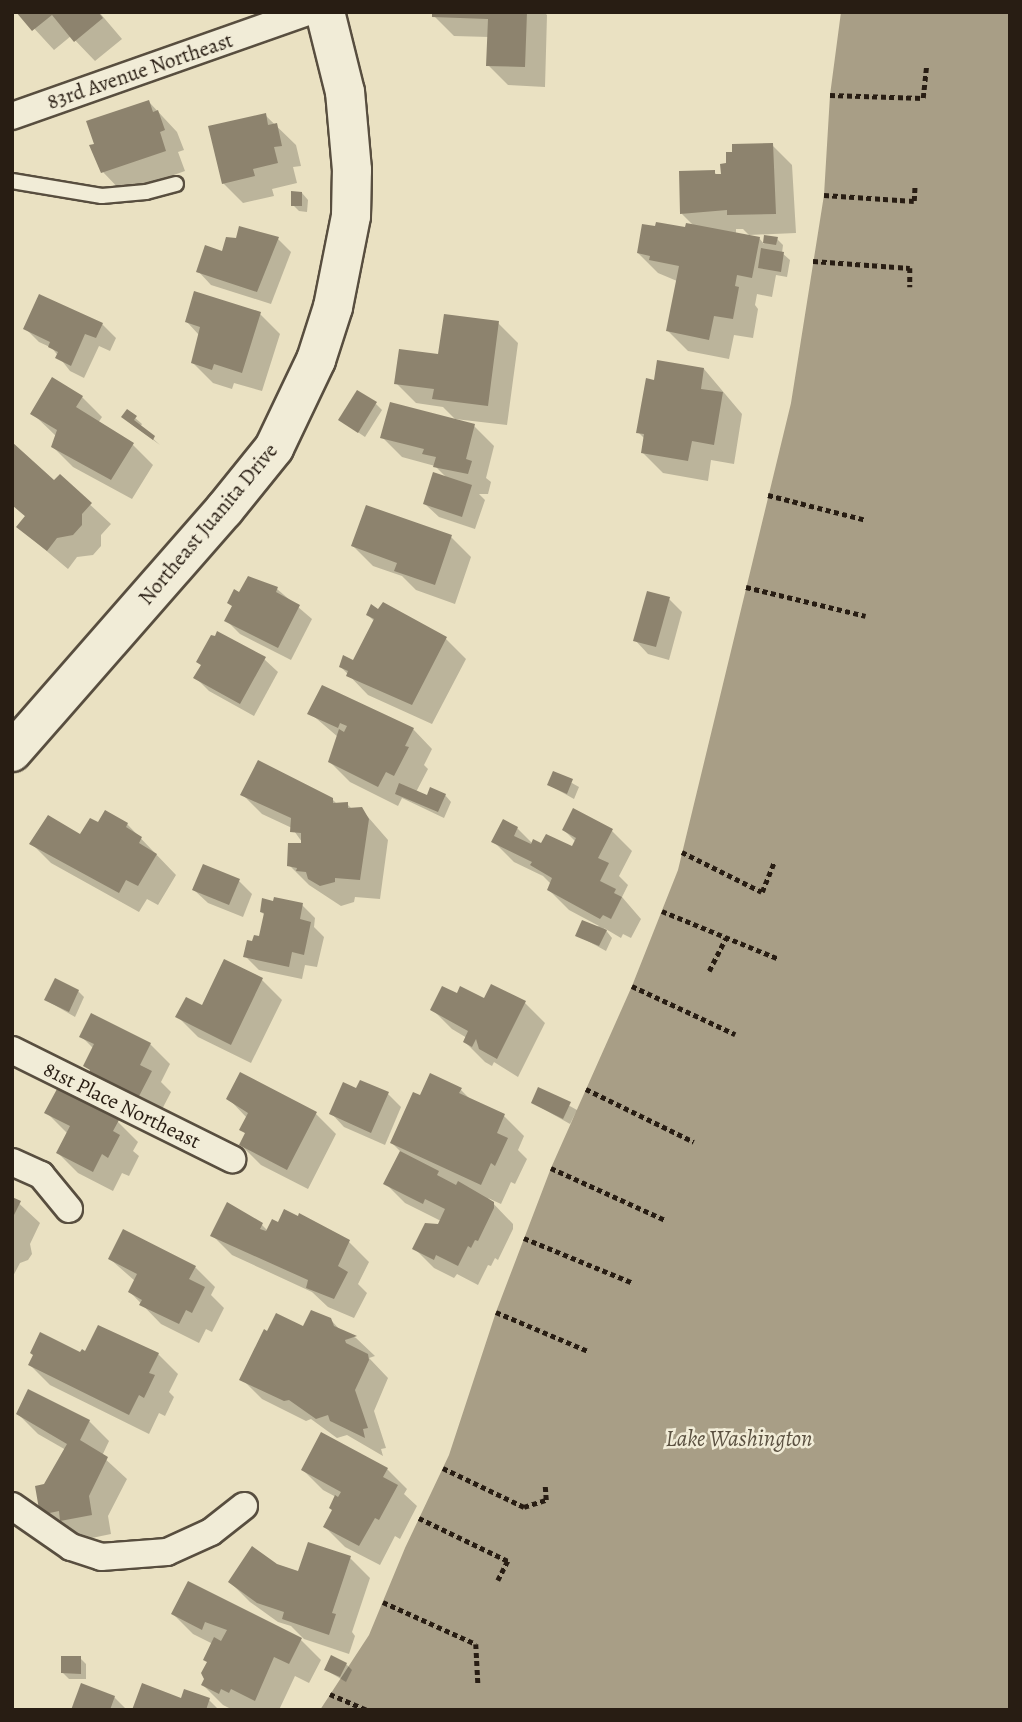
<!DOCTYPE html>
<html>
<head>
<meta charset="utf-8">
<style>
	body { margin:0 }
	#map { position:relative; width:1022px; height:1722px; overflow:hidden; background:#eae1c2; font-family:Alegreya,serif }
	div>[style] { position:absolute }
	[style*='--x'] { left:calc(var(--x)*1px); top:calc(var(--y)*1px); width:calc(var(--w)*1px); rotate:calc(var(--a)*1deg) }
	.water>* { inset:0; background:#a89e86 }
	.shadow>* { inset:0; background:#0003 }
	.building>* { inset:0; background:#8d836e }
	.path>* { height:4.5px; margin-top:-2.25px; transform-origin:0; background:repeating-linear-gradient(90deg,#281d13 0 5px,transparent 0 8.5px) }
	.roads { filter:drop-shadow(2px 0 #584e3f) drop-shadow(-2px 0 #584e3f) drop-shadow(0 2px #584e3f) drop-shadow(0 -2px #584e3f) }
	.lane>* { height:14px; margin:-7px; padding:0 7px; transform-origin:7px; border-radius:7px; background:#f1ecd7 }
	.street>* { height:26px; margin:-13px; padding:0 13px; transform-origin:13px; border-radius:13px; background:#f1ecd7 }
	.secondary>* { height:38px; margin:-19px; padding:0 19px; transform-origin:19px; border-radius:19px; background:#f1ecd7 }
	span { translate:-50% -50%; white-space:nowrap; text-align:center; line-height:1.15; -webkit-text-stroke:5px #f1ecd7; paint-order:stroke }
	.street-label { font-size:21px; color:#281d13 }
	.water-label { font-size:23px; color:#5b5141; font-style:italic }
	.frame { position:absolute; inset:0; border:14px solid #281d13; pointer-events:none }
</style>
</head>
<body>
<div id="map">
	<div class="water">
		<i style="clip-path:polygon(841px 12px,1010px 12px,1010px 1710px,320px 1710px,369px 1635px,405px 1548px,449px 1455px,496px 1312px,551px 1168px,632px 986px,678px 870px,791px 403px,824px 195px,830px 95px)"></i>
	</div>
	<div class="shadow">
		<i style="clip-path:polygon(19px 12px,99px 12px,122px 39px,95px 61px,71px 36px,54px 50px)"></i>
		<i style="clip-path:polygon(434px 12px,544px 12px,547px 15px,545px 87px,508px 85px,488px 65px,489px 37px,454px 36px,434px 16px)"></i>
		<i style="clip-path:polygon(149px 102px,177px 132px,184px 150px,178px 152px,185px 171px,123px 193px,103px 172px,91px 147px)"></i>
		<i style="clip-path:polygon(265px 115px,296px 145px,301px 166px,293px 167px,297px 183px,272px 189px,274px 196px,243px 203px,223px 183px)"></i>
		<i style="clip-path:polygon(772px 145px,792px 165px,796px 233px,749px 235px,743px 229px,736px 229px,736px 234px,759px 238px,764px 244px,765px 237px,777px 239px,783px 245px,782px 253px,790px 260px,787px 277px,776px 275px,772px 297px,757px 294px,755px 305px,758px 309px,753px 338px,734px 335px,729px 359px,688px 351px,668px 331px,677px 281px,658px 273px,638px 253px,694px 226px,682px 214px,714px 172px,718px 176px)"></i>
		<i style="clip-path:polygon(302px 193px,308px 200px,307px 212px,299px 211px,293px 205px)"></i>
		<i style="clip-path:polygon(278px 239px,291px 252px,271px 304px,211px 285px,198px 271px,223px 253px)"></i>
		<i style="clip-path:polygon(260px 314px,280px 334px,262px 391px,234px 383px,232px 389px,213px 383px,193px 363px,199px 335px,187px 322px)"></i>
		<i style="clip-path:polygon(498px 323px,518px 343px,507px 425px,455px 419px,443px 407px,416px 403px,396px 383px)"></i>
		<i style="clip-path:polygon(102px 324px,116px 338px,110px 351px,99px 346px,84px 378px,70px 371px,52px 348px,39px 342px,26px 329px)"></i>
		<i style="clip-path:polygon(704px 369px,742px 414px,734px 464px,711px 460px,708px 481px,663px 473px,643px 453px,645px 439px,638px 432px,655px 382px)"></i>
		<i style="clip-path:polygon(82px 397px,102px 417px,98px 423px,133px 445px,153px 465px,132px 499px,73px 467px,53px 447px,56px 436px,32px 413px)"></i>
		<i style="clip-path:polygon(376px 404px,382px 410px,365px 437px,340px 420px)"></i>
		<i style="clip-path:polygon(127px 411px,142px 424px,140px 427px,160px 445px,130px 423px)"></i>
		<i style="clip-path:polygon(474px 426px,494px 446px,486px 478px,491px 482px,488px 494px,479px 494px,485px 500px,475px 529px,439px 517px,425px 504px,447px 478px,435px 466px,402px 457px,382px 437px)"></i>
		<i style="clip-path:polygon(60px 477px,111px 524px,101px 535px,101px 546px,93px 555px,77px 557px,68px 569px,18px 527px,26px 517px,12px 505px)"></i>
		<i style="clip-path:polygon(367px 507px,451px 537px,471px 557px,455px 604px,416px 590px,402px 576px,373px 566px,353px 546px)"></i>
		<i style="clip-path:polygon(277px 589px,312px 619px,291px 660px,240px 634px,227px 621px,240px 594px)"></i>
		<i style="clip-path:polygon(669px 599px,682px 612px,669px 660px,648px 654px,635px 640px)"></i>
		<i style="clip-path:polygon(368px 615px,446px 639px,466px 659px,432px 724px,368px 695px,341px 667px,354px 662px,375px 622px)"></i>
		<i style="clip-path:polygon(264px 659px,278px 672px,254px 716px,209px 691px,195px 677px)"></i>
		<i style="clip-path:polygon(310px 713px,413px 729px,432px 749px,424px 765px,428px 769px,416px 792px,428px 797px,445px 795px,451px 802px,444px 818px,402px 798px,398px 806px,350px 782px,330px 762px,338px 737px)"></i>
		<i style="clip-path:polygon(554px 773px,579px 787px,574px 799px,549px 785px)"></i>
		<i style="clip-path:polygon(242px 794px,332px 799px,337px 804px,347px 804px,352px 809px,361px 809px,388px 840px,380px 899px,355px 897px,354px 902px,341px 906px,309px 885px,289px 865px,302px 842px,292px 828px,262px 814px)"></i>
		<i style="clip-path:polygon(573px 811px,612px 831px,632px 851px,619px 876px,628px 885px,622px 897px,641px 919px,631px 938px,623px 934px,621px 938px,604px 928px,612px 938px,606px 951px,577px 935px,599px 926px,569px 910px,549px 890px,551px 884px,543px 876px,514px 862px,494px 842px,504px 821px,517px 828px,533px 844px,573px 848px,576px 842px,564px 830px)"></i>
		<i style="clip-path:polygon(106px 812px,127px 824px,176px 875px,158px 905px,147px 899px,139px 912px,51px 863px,31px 843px,81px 836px,99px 825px)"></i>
		<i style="clip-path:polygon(239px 881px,252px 894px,243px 917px,208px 903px,194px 890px)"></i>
		<i style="clip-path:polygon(274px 903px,302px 905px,315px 918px,314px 927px,324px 937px,317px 967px,305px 965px,302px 979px,259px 970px,245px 956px,260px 939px,265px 915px,261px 912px)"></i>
		<i style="clip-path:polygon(225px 961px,262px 980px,282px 1000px,251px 1063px,198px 1037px,178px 1017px,202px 1007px)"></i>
		<i style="clip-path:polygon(78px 991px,84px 997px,75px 1017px,46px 1000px)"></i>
		<i style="clip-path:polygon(458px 996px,525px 1003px,545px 1023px,518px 1077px,494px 1062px,492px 1066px,485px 1062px,465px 1042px,467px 1038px,452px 1029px,432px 1009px)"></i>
		<i style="clip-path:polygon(81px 1036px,150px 1044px,170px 1064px,161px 1082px,171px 1092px,157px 1119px,85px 1066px,93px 1048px)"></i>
		<i style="clip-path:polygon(539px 1089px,577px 1110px,570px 1124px,533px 1103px)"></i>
		<i style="clip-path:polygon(461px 1090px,471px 1100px,504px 1116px,524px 1136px,518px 1150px,527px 1159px,515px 1184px,511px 1182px,501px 1204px,488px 1198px,513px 1224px,513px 1229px,498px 1260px,495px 1258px,491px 1266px,488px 1265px,478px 1285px,457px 1274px,454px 1278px,434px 1268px,414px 1248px,441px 1221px,405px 1203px,385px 1183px,401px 1152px,392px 1143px,421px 1098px)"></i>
		<i style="clip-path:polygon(388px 1094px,401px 1107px,385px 1145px,344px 1127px,331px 1113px)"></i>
		<i style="clip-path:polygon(228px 1098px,316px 1114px,336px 1134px,308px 1189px,261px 1165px,241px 1145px,246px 1134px,241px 1129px,247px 1118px)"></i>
		<i style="clip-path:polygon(47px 1113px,118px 1122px,138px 1142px,133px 1151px,139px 1156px,129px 1176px,122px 1173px,113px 1191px,78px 1173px,58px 1153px,68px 1134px)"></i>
		<i style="clip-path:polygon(12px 1197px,40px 1223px,30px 1244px,32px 1254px,28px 1260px,20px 1263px,12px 1278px)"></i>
		<i style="clip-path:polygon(262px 1225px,268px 1231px,349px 1242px,369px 1262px,358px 1284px,367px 1293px,354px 1318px,328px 1307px,312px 1292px,232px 1255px,212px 1235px)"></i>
		<i style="clip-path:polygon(110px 1259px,195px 1267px,215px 1287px,211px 1295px,224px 1308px,212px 1332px,206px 1329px,199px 1343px,161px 1324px,130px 1292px,135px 1281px)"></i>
		<i style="clip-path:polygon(330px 1319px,340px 1330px,356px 1338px,375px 1356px,369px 1358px,388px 1378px,374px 1411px,386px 1448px,381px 1449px,383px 1456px,347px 1435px,337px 1438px,311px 1419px,306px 1421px,262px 1399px,242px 1379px,303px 1328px)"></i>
		<i style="clip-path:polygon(99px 1327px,158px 1354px,178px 1374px,169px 1392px,174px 1397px,165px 1416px,159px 1413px,149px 1434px,50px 1385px,30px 1365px,86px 1353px)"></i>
		<i style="clip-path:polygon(18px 1414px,89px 1421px,109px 1441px,102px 1456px,127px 1479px,108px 1516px,111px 1534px,82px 1540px,74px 1532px,62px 1534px,42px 1514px,45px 1485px,66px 1450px,38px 1434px)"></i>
		<i style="clip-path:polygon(387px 1469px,407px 1489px,404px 1494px,417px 1506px,400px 1539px,395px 1536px,380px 1565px,345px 1547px,325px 1527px,334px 1511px,336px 1497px,323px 1490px,303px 1470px)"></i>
		<i style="clip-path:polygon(350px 1558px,370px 1578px,352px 1632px,355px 1636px,349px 1654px,304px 1639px,291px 1626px,278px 1622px,250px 1602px,230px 1582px,276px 1565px,299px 1573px)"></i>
		<i style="clip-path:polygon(173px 1614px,301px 1640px,321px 1660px,309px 1683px,295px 1676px,279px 1710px,233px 1710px,223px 1705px,203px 1685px,213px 1644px,193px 1634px)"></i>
		<i style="clip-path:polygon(80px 1658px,86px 1664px,86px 1679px,69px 1679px,63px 1673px)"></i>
		<i style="clip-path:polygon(346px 1664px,352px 1670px,346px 1682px,326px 1670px)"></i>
		<i style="clip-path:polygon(114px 1697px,127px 1710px,73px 1710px)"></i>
		<i style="clip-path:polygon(182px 1700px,209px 1700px,219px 1710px,134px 1710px)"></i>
	</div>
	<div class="building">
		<i style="clip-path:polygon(16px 12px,98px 12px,103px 18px,74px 42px,52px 15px,32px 31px)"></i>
		<i style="clip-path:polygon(432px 12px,527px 12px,525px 67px,486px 66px,488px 19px,432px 17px)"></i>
		<i style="clip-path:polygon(149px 100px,153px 112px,158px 110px,165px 130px,160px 132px,166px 151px,101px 173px,89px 145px,94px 144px,86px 121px)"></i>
		<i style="clip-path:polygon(266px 113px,268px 125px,277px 123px,282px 146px,274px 147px,278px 163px,253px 169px,255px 176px,222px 184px,208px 126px)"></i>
		<i style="clip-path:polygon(773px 143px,776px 214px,727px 215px,727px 210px,680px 214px,679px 171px,715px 170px,715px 174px,721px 174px,720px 164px,726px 163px,726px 152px,732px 152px,732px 144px)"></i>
		<i style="clip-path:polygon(291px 191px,302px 192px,302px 206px,291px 206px)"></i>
		<i style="clip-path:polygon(656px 222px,685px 227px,686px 223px,760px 237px,752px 278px,737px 275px,735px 286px,739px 287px,733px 319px,714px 316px,709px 340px,666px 331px,679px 266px,649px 260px,650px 256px,637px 253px,642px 224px,655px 226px)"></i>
		<i style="clip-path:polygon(239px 226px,279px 237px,257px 292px,196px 272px,205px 245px,222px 251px,226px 237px,236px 238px)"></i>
		<i style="clip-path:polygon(764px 235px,778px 237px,776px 245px,763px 243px)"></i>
		<i style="clip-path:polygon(761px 248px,784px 252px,781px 272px,758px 268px)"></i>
		<i style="clip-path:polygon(194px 291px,261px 312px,242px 373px,214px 364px,212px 370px,191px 363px,200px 327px,185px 322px)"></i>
		<i style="clip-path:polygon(39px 294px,103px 323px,96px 338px,85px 334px,71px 366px,55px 358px,58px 352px,48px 347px,50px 342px,23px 329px)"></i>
		<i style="clip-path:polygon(444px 314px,499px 321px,488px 406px,432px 399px,434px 389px,394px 384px,399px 349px,438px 354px)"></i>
		<i style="clip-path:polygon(657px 360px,704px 368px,701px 389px,723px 392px,714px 445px,692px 441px,688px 461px,641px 453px,644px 434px,636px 433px,646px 378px,654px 380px)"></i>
		<i style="clip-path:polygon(52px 377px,83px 396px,76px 407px,134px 443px,111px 480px,51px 447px,57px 430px,30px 414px)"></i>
		<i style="clip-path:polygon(357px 390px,377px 402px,358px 433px,338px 420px)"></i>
		<i style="clip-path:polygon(390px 402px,475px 424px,466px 459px,472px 461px,468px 474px,433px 467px,436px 457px,422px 454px,424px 449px,380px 438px)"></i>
		<i style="clip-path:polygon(127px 409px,137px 416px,134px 420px,155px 436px,153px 440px,121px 417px)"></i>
		<i style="clip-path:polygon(12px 442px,54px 480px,60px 474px,92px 503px,82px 514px,82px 525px,73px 535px,57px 538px,47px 551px,16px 527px,25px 516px,12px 505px)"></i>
		<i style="clip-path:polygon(433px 472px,472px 485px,462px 517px,423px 504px)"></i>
		<i style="clip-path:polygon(366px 505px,452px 535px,435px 585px,394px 571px,397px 563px,351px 546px)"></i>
		<i style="clip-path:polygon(248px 576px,278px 587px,276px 592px,300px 605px,278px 648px,224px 621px,232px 606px,227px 603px,234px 589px,239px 592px)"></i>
		<i style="clip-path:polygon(647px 591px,670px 597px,656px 647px,633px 641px)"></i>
		<i style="clip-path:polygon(383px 602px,447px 637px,412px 705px,346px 676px,348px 671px,339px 667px,343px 655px,353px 660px,374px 619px,366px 615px,371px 604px,378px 609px)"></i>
		<i style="clip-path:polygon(217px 631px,266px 657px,240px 704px,193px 678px,201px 665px,196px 662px,211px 635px,215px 636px)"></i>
		<i style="clip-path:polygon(322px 685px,414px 728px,405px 746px,409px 747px,394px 776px,386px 772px,378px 787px,328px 762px,339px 729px,344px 732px,347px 726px,340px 723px,338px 728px,307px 714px)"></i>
		<i style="clip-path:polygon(258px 760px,333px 798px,333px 803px,348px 802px,348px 808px,362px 807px,369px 819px,360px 880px,335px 878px,335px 882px,320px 886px,308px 879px,306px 872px,296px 871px,297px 868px,287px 866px,288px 843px,301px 843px,301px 833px,290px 832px,291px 818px,240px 795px)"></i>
		<i style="clip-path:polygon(553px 771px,573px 779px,567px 794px,547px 785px)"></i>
		<i style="clip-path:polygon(399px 783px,427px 795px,430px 787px,446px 794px,438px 812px,395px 794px)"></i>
		<i style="clip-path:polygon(573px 808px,613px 829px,598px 858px,609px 863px,600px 881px,616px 889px,614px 893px,622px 897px,611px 919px,603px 915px,600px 919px,547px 890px,552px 878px,530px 865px,532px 862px,491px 842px,503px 819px,518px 827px,514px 836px,531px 844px,533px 839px,541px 843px,546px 834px,572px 846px,576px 838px,562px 830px)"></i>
		<i style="clip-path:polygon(105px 810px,128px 823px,126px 827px,142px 837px,139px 843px,157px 854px,138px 886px,126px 880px,119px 893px,29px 844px,48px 815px,80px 834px,90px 818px,98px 822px)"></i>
		<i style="clip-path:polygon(203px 864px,240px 879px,229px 905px,192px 890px)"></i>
		<i style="clip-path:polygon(274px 897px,303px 903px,300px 919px,311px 922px,304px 955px,292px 952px,289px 967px,243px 957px,247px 940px,252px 941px,254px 935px,259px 936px,264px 913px,260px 912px,262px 898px,273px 901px)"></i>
		<i style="clip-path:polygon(582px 920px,607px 930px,599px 946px,575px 936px)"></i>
		<i style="clip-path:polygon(224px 959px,263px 978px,231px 1045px,175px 1017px,186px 997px,202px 1005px)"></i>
		<i style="clip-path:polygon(55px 978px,79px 990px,69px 1012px,44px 1000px)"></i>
		<i style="clip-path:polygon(491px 984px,526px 1001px,497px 1059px,479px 1049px,476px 1039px,472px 1047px,463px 1042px,468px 1031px,430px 1010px,442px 986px,457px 993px,460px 986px,484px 998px)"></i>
		<i style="clip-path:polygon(91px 1013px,151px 1043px,140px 1065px,152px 1071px,137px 1100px,88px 1076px,90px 1070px,83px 1066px,94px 1044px,79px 1037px)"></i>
		<i style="clip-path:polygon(240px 1072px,317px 1112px,287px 1170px,239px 1145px,245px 1133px,239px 1130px,248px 1113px,226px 1099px)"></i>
		<i style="clip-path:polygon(430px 1073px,462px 1088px,459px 1093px,505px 1114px,497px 1133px,508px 1138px,495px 1166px,491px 1163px,481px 1185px,390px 1143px,413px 1092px,420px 1095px)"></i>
		<i style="clip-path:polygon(360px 1080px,389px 1092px,371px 1133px,329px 1114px,343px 1082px,356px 1088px)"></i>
		<i style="clip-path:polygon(538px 1087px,571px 1102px,563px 1119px,531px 1103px)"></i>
		<i style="clip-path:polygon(57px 1089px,119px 1120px,113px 1131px,120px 1135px,108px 1158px,102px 1154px,93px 1172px,56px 1153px,70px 1126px,44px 1113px)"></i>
		<i style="clip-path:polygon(400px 1151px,439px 1171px,437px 1175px,456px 1185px,458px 1181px,494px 1202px,494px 1208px,478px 1241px,475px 1240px,471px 1248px,468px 1246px,458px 1266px,436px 1255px,434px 1260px,412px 1249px,425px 1223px,438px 1224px,445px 1209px,425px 1199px,423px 1204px,383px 1184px)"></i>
		<i style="clip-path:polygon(12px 1197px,21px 1201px,12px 1219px)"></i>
		<i style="clip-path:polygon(227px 1202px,263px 1223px,260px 1229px,266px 1231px,272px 1219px,278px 1222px,284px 1209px,298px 1216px,299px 1213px,350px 1240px,338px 1266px,348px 1272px,334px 1299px,306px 1288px,308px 1280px,210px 1236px)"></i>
		<i style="clip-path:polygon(123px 1229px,196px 1266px,189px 1279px,205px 1287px,192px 1313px,186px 1310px,179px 1324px,139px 1305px,142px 1300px,128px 1292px,137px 1274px,108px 1259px)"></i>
		<i style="clip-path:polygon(311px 1310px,331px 1318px,334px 1326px,357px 1336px,345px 1340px,346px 1343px,368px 1354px,369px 1360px,355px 1390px,368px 1428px,363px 1429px,365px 1438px,330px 1421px,328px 1415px,316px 1419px,289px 1400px,284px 1401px,239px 1380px,264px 1329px,267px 1331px,276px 1313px,303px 1326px)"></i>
		<i style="clip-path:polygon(98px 1325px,159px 1353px,149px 1373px,155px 1375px,144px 1398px,139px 1395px,129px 1415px,28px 1365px,33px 1355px,30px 1353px,40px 1332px,80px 1352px,82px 1349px,85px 1351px)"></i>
		<i style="clip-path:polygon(28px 1389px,90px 1420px,80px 1440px,108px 1457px,89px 1496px,92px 1515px,60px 1521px,59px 1511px,40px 1515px,35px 1486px,44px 1484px,67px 1444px,16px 1414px)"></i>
		<i style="clip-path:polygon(321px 1432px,388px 1468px,383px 1477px,398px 1485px,379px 1520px,375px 1518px,359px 1546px,323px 1527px,332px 1510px,329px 1508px,335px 1495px,338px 1497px,341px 1492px,301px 1470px)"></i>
		<i style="clip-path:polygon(308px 1542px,351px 1556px,332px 1613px,336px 1614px,329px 1635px,282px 1619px,284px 1612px,257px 1603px,228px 1582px,252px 1546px,277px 1564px,298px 1571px)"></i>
		<i style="clip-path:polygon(188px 1581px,302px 1638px,289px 1664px,274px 1657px,255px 1701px,231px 1689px,229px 1693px,221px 1689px,219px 1694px,201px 1685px,204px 1679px,201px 1673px,207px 1662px,203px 1660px,214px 1637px,221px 1641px,227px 1630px,205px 1622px,202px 1630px,171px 1614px)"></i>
		<i style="clip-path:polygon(331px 1655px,347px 1663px,340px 1677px,324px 1670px)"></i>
		<i style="clip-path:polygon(61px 1656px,81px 1656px,81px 1674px,61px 1673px)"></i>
		<i style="clip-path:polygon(81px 1683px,115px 1696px,110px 1710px,71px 1710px)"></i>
		<i style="clip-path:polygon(142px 1683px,181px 1698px,184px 1689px,210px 1698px,206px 1710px,132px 1710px)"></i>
	</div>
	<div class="path">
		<i style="--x:830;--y:95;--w:93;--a:1.8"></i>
		<i style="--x:923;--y:98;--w:31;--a:-84"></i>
		<i style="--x:824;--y:195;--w:90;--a:3.8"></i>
		<i style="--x:914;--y:201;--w:17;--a:-87"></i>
		<i style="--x:813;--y:261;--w:97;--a:4.1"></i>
		<i style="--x:910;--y:268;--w:19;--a:90"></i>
		<i style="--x:768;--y:495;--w:101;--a:14.3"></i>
		<i style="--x:746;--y:587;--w:123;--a:13.6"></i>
		<i style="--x:682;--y:852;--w:89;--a:26.6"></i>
		<i style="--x:762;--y:892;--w:31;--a:-68"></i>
		<i style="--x:662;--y:911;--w:126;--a:22.3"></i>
		<i style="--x:709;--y:971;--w:37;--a:-63"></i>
		<i style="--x:632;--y:986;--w:114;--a:25"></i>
		<i style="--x:586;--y:1089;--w:120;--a:26.1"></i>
		<i style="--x:551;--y:1168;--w:125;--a:24.5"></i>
		<i style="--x:524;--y:1238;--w:116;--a:22.4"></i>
		<i style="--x:496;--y:1312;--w:100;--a:23"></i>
		<i style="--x:443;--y:1468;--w:90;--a:25.7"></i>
		<i style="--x:524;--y:1507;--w:23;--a:-18"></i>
		<i style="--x:546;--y:1500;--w:14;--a:-94"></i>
		<i style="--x:419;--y:1518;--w:99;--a:25.8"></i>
		<i style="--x:508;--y:1561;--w:22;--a:117"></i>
		<i style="--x:383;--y:1602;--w:102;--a:24.3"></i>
		<i style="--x:476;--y:1644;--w:39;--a:87"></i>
		<i style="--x:330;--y:1694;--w:40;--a:23.4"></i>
	</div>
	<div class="roads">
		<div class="lane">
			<i style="--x:12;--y:181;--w:91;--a:9.5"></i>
			<i style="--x:102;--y:196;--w:44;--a:-5.2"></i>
			<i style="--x:146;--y:192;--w:31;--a:-15"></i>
		</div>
		<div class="street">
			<i style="--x:12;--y:116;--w:313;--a:-19.4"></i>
			<i style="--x:12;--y:1050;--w:246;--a:26.4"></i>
			<i style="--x:12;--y:1162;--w:32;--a:24"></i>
			<i style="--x:41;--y:1175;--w:44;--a:50.5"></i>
			<i style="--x:12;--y:1506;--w:72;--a:34.8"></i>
			<i style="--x:71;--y:1547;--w:32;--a:18"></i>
			<i style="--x:101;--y:1557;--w:66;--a:-4.3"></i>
			<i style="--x:167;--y:1552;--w:48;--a:-24.4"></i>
			<i style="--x:211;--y:1532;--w:42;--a:-38.2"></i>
		</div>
		<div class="secondary">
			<i style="--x:12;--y:752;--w:322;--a:-48.8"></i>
			<i style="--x:224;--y:510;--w:80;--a:-51.1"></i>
			<i style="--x:274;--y:448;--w:98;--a:-64.5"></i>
			<i style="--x:316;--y:360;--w:56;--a:-72.2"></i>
			<i style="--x:333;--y:307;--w:93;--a:-78.8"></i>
			<i style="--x:351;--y:216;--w:46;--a:-88.8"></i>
			<i style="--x:352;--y:170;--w:78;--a:-95.1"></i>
			<i style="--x:345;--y:92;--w:82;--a:-104"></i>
		</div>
	</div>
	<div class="street-label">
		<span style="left:140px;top:71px;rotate:-19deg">83rd Avenue Northeast</span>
		<span style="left:208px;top:524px;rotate:-50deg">Northeast Juanita Drive</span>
		<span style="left:122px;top:1105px;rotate:26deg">81st Place Northeast</span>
	</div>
	<div class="water-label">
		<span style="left:739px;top:1439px">Lake Washington</span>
	</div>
	<div class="frame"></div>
</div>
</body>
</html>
